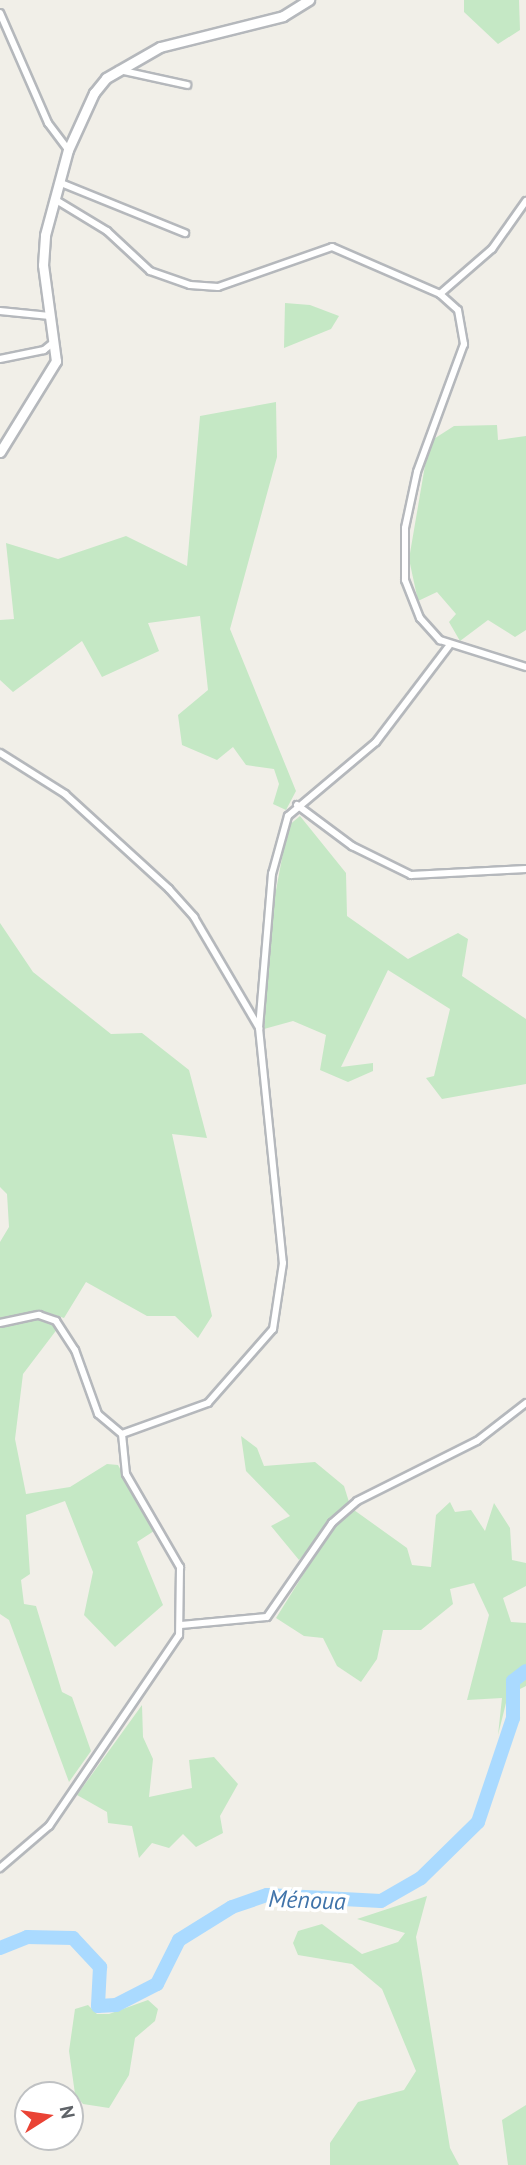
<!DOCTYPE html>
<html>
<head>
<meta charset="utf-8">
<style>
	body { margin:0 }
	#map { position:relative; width:526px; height:2165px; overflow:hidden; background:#f1efe8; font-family:"PT Sans",sans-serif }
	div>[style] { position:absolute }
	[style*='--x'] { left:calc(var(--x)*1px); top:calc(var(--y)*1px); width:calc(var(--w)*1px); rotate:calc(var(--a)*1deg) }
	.green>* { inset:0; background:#c5e8c5 }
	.river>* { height:14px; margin:-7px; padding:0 7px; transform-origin:7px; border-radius:7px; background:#aadaff }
	.roads { filter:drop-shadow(2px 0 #b5b8bc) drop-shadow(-2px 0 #b5b8bc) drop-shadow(0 2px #b5b8bc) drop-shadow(0 -2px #b5b8bc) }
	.street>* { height:6px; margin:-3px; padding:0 3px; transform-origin:3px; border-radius:3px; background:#fff }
	.secondary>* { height:9px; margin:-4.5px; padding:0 4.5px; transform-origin:4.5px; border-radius:4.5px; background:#fff }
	span { translate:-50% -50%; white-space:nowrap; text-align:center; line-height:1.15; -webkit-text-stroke:7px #fff; paint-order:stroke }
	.water-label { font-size:24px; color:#4174aa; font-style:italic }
	.north { position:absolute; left:14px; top:2081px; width:70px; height:70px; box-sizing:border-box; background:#fff; border:2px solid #bfc1c3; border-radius:50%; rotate:78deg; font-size:19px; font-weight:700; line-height:28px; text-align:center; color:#5f6368 }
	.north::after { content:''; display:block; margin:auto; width:24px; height:32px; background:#ea4335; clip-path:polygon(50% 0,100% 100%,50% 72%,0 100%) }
</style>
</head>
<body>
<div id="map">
	<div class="green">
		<i style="clip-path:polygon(464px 0,519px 0,520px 30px,498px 44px,464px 12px)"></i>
		<i style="clip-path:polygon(285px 303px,310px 305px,339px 316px,331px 329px,284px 348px)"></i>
		<i style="clip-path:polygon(276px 402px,277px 457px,230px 629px,296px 791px,286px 810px,273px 804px,279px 784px,274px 769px,246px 765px,233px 747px,217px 760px,182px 745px,178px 715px,208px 690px,200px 616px,148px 623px,159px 651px,102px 677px,82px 641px,13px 692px,0 680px,0 620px,14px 619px,6px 543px,58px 559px,126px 536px,187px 566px,200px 416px)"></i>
		<i style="clip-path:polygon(497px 425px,498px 440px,526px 436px,526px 630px,515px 637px,488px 620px,460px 641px,449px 622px,456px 614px,437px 592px,418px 601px,409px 559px,429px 442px,454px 426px)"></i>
		<i style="clip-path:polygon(300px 816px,346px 873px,347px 916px,408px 959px,458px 933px,468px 939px,462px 976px,526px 1019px,526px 1084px,442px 1099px,426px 1078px,434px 1076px,450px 1009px,388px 970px,341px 1067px,373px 1063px,373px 1071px,348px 1082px,320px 1070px,326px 1035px,293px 1021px,264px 1029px,271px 917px,288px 826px)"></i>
		<i style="clip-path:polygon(0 923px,33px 972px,111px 1034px,142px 1033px,189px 1070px,207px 1138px,172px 1134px,212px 1316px,198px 1338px,175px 1316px,147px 1316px,86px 1282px,64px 1318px,39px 1310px,0 1318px,0 1242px,9px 1227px,7px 1194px,0 1187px)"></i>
		<i style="clip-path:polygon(39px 1318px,58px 1328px,23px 1374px,15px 1439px,26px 1494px,70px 1487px,107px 1464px,118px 1465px,154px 1531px,137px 1542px,163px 1605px,115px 1647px,84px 1615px,93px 1572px,65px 1501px,26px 1515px,30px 1574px,21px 1580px,24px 1604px,36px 1606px,62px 1692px,72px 1697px,91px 1751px,69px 1782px,9px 1620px,0 1614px,0 1328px)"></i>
		<i style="clip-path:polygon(241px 1436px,257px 1448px,264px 1466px,315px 1462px,344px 1486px,349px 1502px,299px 1560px,271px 1526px,290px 1516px,246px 1471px)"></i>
		<i style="clip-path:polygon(450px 1502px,455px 1512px,471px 1510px,485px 1531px,494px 1503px,510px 1528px,512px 1560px,526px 1563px,526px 1586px,503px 1598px,511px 1622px,526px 1623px,526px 1686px,508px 1695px,498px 1735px,502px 1698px,467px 1700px,489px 1615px,474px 1583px,450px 1589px,453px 1604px,421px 1630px,383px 1630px,377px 1659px,361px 1682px,337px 1666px,323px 1638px,304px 1636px,276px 1618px,333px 1527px,354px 1510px,407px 1548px,412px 1565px,431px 1567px,436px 1515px)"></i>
		<i style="clip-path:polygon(142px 1705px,143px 1737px,153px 1759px,149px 1797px,192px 1788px,189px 1760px,214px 1757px,238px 1784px,220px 1816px,223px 1833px,196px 1847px,183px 1834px,169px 1848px,152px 1843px,139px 1858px,132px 1826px,108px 1823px,107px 1812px,77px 1795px)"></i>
		<i style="clip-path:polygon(427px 1896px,416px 1937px,450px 2148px,459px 2165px,330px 2165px,330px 2143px,358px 2102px,404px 2090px,416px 2071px,382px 1989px,352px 1964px,298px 1955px,293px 1943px,298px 1931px,322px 1924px,362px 1954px,398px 1942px,405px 1933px,357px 1919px)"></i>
		<i style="clip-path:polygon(148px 2000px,158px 2009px,155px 2021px,135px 2038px,129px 2075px,109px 2108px,83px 2104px,75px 2094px,69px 2051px,75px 2009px,88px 2005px,97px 2014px,109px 2014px)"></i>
		<i style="clip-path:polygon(526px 2105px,526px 2165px,508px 2165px,502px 2120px)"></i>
	</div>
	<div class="river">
		<i style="--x:0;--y:1948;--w:29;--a:-22"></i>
		<i style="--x:27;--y:1937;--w:46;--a:1.2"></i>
		<i style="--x:73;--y:1938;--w:40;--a:47"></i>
		<i style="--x:100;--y:1967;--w:39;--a:93"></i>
		<i style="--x:98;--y:2006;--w:18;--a:-3"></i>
		<i style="--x:116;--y:2005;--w:46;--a:-27.1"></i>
		<i style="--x:157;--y:1984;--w:49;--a:-63.4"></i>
		<i style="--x:179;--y:1940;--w:62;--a:-31.9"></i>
		<i style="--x:232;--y:1907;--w:37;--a:-19"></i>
		<i style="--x:267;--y:1895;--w:114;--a:3"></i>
		<i style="--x:381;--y:1901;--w:46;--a:-29.9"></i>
		<i style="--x:421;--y:1878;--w:80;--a:-44.5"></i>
		<i style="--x:478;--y:1822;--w:110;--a:-71.4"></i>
		<i style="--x:513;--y:1718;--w:37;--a:-90"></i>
		<i style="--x:513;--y:1681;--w:16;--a:-38"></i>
	</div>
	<div class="roads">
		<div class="street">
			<i style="--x:0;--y:13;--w:120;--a:66.4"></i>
			<i style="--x:48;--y:123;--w:34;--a:53"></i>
			<i style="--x:119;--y:70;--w:70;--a:12.4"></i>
			<i style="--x:61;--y:183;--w:134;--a:22"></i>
			<i style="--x:56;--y:200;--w:60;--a:31.3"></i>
			<i style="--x:107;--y:231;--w:59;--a:42.9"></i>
			<i style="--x:150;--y:271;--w:42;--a:19.3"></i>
			<i style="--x:190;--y:285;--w:28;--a:4"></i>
			<i style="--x:218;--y:287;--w:121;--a:-19.3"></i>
			<i style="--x:332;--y:247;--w:118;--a:23.5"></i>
			<i style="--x:440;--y:294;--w:24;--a:42"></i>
			<i style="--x:458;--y:310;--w:35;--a:80"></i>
			<i style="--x:464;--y:344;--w:136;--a:110.2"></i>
			<i style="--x:417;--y:472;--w:57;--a:102.1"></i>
			<i style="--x:405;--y:528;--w:52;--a:90"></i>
			<i style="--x:405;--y:580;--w:41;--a:68.5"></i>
			<i style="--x:420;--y:618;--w:30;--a:48"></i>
			<i style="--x:440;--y:640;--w:90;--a:17.4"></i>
			<i style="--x:440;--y:294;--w:69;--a:-40.9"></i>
			<i style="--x:492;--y:249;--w:59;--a:-54.7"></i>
			<i style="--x:0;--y:311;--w:50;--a:5.7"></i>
			<i style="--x:0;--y:359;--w:45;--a:-11.6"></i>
			<i style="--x:44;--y:350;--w:13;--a:-39"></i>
			<i style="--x:0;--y:753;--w:77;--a:32.2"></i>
			<i style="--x:65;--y:794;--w:141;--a:42.4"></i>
			<i style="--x:169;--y:889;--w:38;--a:48"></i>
			<i style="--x:194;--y:917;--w:129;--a:59.6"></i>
			<i style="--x:259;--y:1028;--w:236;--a:84.2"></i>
			<i style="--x:283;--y:1263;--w:67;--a:98.6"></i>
			<i style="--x:273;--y:1329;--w:98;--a:131.3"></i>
			<i style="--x:208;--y:1403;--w:91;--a:160.2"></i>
			<i style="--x:122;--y:1434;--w:40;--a:84.3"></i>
			<i style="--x:126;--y:1474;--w:108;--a:59.9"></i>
			<i style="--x:180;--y:1567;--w:68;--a:90.8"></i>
			<i style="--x:179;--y:1635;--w:231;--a:124.2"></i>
			<i style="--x:49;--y:1826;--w:65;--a:139.4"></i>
			<i style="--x:297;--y:805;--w:69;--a:36.7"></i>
			<i style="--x:352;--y:846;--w:66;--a:26.2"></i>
			<i style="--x:411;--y:875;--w:115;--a:-3"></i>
			<i style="--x:259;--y:1028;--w:155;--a:-85.2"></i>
			<i style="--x:272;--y:874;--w:60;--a:-74.6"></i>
			<i style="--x:288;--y:816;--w:115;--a:-40.1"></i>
			<i style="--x:376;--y:742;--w:121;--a:-52.8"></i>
			<i style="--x:0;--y:1323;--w:40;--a:-12"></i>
			<i style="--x:39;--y:1315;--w:18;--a:19"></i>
			<i style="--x:56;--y:1321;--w:35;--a:57"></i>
			<i style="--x:75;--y:1350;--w:68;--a:70.2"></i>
			<i style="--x:98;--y:1414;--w:31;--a:40"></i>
			<i style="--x:181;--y:1625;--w:86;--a:-5.3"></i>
			<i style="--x:267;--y:1617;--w:114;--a:-55.3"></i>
			<i style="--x:332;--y:1523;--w:33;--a:-41"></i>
			<i style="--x:357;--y:1501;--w:134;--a:-26.6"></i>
			<i style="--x:477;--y:1441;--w:62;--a:-37.8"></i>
		</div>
		<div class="secondary">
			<i style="--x:0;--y:452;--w:107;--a:-58.4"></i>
			<i style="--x:56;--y:361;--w:97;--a:-97.7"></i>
			<i style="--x:43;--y:265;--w:30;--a:-86"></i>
			<i style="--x:45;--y:235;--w:88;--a:-74.9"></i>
			<i style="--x:68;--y:150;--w:63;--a:-65.5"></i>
			<i style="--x:94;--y:93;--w:19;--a:-51"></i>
			<i style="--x:106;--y:78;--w:62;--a:-29.9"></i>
			<i style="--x:160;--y:47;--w:127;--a:-14.1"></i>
			<i style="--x:283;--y:16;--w:31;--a:-32"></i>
		</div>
	</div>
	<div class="water-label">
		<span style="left:307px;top:1900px;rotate:2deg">Ménoua</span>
	</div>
	<div class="north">N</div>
</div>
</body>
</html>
